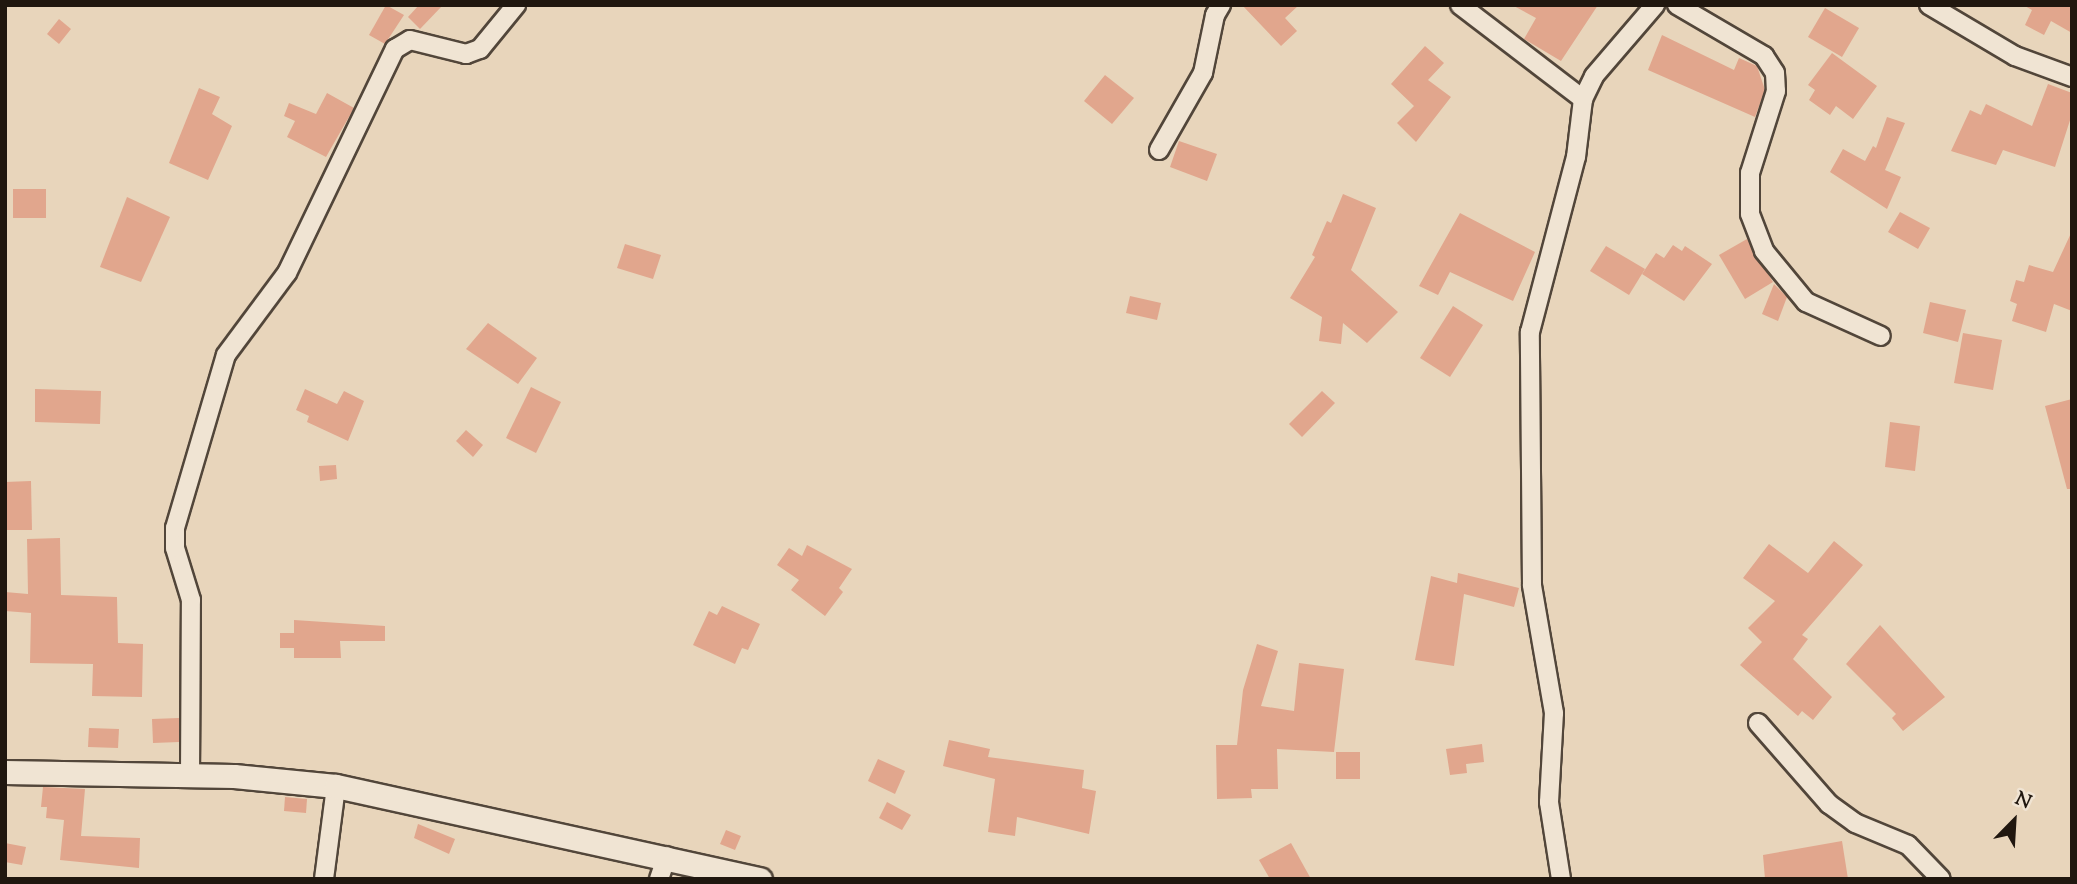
<!DOCTYPE html>
<html>
<head>
<meta charset="utf-8">
<style>
	body { margin:0 }
	#map { position:relative; width:2077px; height:884px; overflow:hidden; background:#e8d5bb; font-family:"Sorts Mill Goudy",serif }
	div>[style] { position:absolute }
	[style*='--x'] { left:calc(var(--x)*1px); top:calc(var(--y)*1px); width:calc(var(--w)*1px); rotate:calc(var(--a)*1deg) }
	.building>* { inset:0; background:#e1a68d }
	.roads { filter:drop-shadow(2px 0 #52463a) drop-shadow(-2px 0 #52463a) drop-shadow(0 2px #52463a) drop-shadow(0 -2px #52463a) }
	.minor>* { height:18px; margin:-9px; padding:0 9px; transform-origin:9px; border-radius:9px; background:#f0e4d3 }
	.tertiary>* { height:23px; margin:-11.5px; padding:0 11.5px; transform-origin:11.5px; border-radius:11.5px; background:#f0e4d3 }
	span { translate:-50% -50%; white-space:nowrap; text-align:center; line-height:1.15; -webkit-text-stroke:6px #f0e4d3; paint-order:stroke }
	.frame { position:absolute; inset:0; border:7px solid #20170f; pointer-events:none }
	.north { position:absolute; left:1979px; top:786px; width:70px; height:70px; -webkit-text-stroke:5px #f0e4d3; paint-order:stroke; rotate:24deg; font-size:19px; font-weight:700; line-height:28px; text-align:center; color:#20170f }
	.north::after { content:''; display:block; margin:auto; width:24px; height:32px; background:#20170f; clip-path:polygon(50% 0,100% 100%,50% 72%,0 100%) }
</style>
</head>
<body>
<div id="map">
	<div class="building">
		<i style="clip-path:polygon(386px 5px,404px 15px,385px 44px,369px 35px)"></i>
		<i style="clip-path:polygon(419px 5px,443px 5px,420px 29px,408px 17px)"></i>
		<i style="clip-path:polygon(1242px 5px,1299px 5px,1285px 18px,1297px 31px,1281px 46px)"></i>
		<i style="clip-path:polygon(1512px 5px,1598px 5px,1561px 61px,1524px 39px,1536px 18px)"></i>
		<i style="clip-path:polygon(2023px 5px,2072px 5px,2072px 33px,2051px 21px,2044px 35px,2025px 25px,2032px 10px)"></i>
		<i style="clip-path:polygon(1825px 8px,1859px 28px,1842px 57px,1808px 37px)"></i>
		<i style="clip-path:polygon(59px 19px,71px 29px,59px 44px,47px 34px)"></i>
		<i style="clip-path:polygon(1662px 35px,1734px 70px,1739px 58px,1757px 66px,1765px 90px,1755px 117px,1648px 70px)"></i>
		<i style="clip-path:polygon(1425px 46px,1444px 63px,1428px 80px,1451px 97px,1416px 142px,1397px 123px,1414px 106px,1391px 84px)"></i>
		<i style="clip-path:polygon(1832px 53px,1877px 86px,1853px 119px,1836px 106px,1830px 115px,1809px 100px,1815px 90px,1808px 85px)"></i>
		<i style="clip-path:polygon(1105px 75px,1134px 98px,1112px 124px,1084px 101px)"></i>
		<i style="clip-path:polygon(2048px 84px,2072px 93px,2072px 114px,2055px 167px,2003px 150px,1996px 165px,1951px 151px,1970px 110px,1981px 115px,1986px 104px,2032px 126px)"></i>
		<i style="clip-path:polygon(199px 88px,220px 97px,212px 114px,232px 126px,208px 180px,169px 163px)"></i>
		<i style="clip-path:polygon(327px 93px,354px 108px,326px 157px,287px 137px,295px 121px,284px 116px,289px 103px,316px 114px)"></i>
		<i style="clip-path:polygon(1887px 117px,1905px 123px,1885px 170px,1901px 177px,1887px 209px,1830px 172px,1843px 149px,1865px 161px,1873px 146px,1876px 148px)"></i>
		<i style="clip-path:polygon(1179px 141px,1217px 154px,1207px 181px,1170px 167px)"></i>
		<i style="clip-path:polygon(13px 189px,46px 189px,46px 218px,13px 218px)"></i>
		<i style="clip-path:polygon(1343px 194px,1376px 208px,1351px 270px,1398px 312px,1367px 343px,1343px 323px,1341px 344px,1319px 341px,1322px 317px,1290px 298px,1315px 257px,1312px 255px,1327px 221px,1331px 223px)"></i>
		<i style="clip-path:polygon(127px 197px,170px 217px,141px 282px,100px 267px)"></i>
		<i style="clip-path:polygon(1900px 212px,1930px 228px,1918px 249px,1888px 232px)"></i>
		<i style="clip-path:polygon(1460px 213px,1535px 252px,1513px 301px,1450px 272px,1438px 295px,1419px 286px)"></i>
		<i style="clip-path:polygon(2072px 231px,2072px 311px,2054px 304px,2046px 332px,2012px 321px,2017px 304px,2010px 301px,2016px 280px,2024px 282px,2029px 265px,2053px 272px)"></i>
		<i style="clip-path:polygon(1747px 239px,1773px 282px,1745px 299px,1719px 255px)"></i>
		<i style="clip-path:polygon(625px 244px,661px 255px,653px 279px,617px 268px)"></i>
		<i style="clip-path:polygon(1673px 245px,1682px 251px,1685px 246px,1712px 264px,1684px 301px,1642px 274px,1656px 253px,1664px 258px)"></i>
		<i style="clip-path:polygon(1606px 246px,1645px 269px,1629px 295px,1590px 271px)"></i>
		<i style="clip-path:polygon(1774px 284px,1787px 297px,1778px 321px,1762px 314px)"></i>
		<i style="clip-path:polygon(1130px 296px,1161px 303px,1157px 320px,1126px 313px)"></i>
		<i style="clip-path:polygon(1930px 302px,1966px 310px,1958px 342px,1923px 333px)"></i>
		<i style="clip-path:polygon(1453px 306px,1483px 325px,1450px 377px,1420px 358px)"></i>
		<i style="clip-path:polygon(488px 323px,537px 358px,518px 384px,466px 349px)"></i>
		<i style="clip-path:polygon(1963px 333px,2002px 340px,1993px 390px,1954px 383px)"></i>
		<i style="clip-path:polygon(531px 387px,561px 402px,536px 453px,506px 438px)"></i>
		<i style="clip-path:polygon(35px 389px,101px 391px,100px 424px,35px 422px)"></i>
		<i style="clip-path:polygon(305px 389px,337px 404px,344px 391px,364px 401px,348px 441px,307px 422px,309px 416px,296px 410px)"></i>
		<i style="clip-path:polygon(1322px 391px,1335px 403px,1302px 437px,1289px 424px)"></i>
		<i style="clip-path:polygon(2072px 399px,2072px 489px,2067px 489px,2045px 406px)"></i>
		<i style="clip-path:polygon(1890px 422px,1920px 426px,1915px 471px,1885px 467px)"></i>
		<i style="clip-path:polygon(466px 430px,483px 445px,473px 457px,456px 441px)"></i>
		<i style="clip-path:polygon(336px 465px,337px 479px,320px 481px,319px 466px)"></i>
		<i style="clip-path:polygon(31px 481px,32px 530px,5px 530px,5px 482px)"></i>
		<i style="clip-path:polygon(60px 538px,61px 595px,117px 597px,118px 643px,143px 644px,142px 697px,92px 696px,93px 664px,30px 663px,31px 613px,5px 611px,5px 592px,28px 594px,27px 539px)"></i>
		<i style="clip-path:polygon(1834px 541px,1863px 565px,1802px 635px,1808px 639px,1793px 659px,1832px 697px,1813px 720px,1802px 711px,1798px 716px,1740px 665px,1762px 642px,1748px 628px,1775px 601px,1743px 578px,1769px 544px,1808px 573px)"></i>
		<i style="clip-path:polygon(807px 545px,852px 569px,839px 588px,843px 592px,825px 616px,791px 590px,799px 580px,777px 565px,789px 548px,802px 556px)"></i>
		<i style="clip-path:polygon(1458px 573px,1519px 588px,1514px 607px,1464px 594px,1454px 666px,1415px 660px,1431px 576px,1457px 583px)"></i>
		<i style="clip-path:polygon(722px 606px,760px 624px,748px 650px,742px 648px,735px 664px,693px 645px,709px 611px,717px 615px)"></i>
		<i style="clip-path:polygon(294px 620px,385px 626px,385px 641px,340px 641px,341px 658px,294px 658px,294px 648px,280px 648px,280px 633px,294px 633px)"></i>
		<i style="clip-path:polygon(1880px 625px,1945px 697px,1903px 731px,1892px 718px,1896px 714px,1846px 664px)"></i>
		<i style="clip-path:polygon(1257px 644px,1278px 651px,1261px 706px,1294px 711px,1299px 663px,1344px 669px,1334px 752px,1277px 749px,1278px 789px,1251px 789px,1252px 798px,1217px 799px,1216px 745px,1237px 745px,1243px 690px)"></i>
		<i style="clip-path:polygon(179px 718px,179px 742px,153px 743px,152px 719px)"></i>
		<i style="clip-path:polygon(89px 728px,119px 729px,118px 748px,88px 747px)"></i>
		<i style="clip-path:polygon(949px 740px,990px 749px,988px 757px,1084px 770px,1082px 788px,1096px 791px,1089px 834px,1017px 817px,1015px 836px,988px 832px,995px 779px,943px 766px)"></i>
		<i style="clip-path:polygon(1482px 744px,1484px 762px,1466px 764px,1467px 773px,1450px 775px,1446px 749px)"></i>
		<i style="clip-path:polygon(1336px 752px,1360px 752px,1360px 779px,1336px 779px)"></i>
		<i style="clip-path:polygon(878px 759px,905px 771px,895px 794px,868px 781px)"></i>
		<i style="clip-path:polygon(43px 787px,85px 789px,81px 836px,140px 838px,139px 868px,60px 860px,64px 820px,46px 818px,47px 807px,41px 807px)"></i>
		<i style="clip-path:polygon(285px 797px,307px 799px,306px 813px,284px 811px)"></i>
		<i style="clip-path:polygon(887px 802px,911px 815px,902px 830px,879px 818px)"></i>
		<i style="clip-path:polygon(418px 824px,455px 839px,449px 854px,414px 838px)"></i>
		<i style="clip-path:polygon(726px 830px,741px 836px,735px 850px,720px 844px)"></i>
		<i style="clip-path:polygon(1842px 841px,1848px 879px,1765px 879px,1763px 855px)"></i>
		<i style="clip-path:polygon(5px 843px,26px 847px,22px 865px,5px 862px)"></i>
		<i style="clip-path:polygon(1291px 843px,1311px 879px,1270px 879px,1259px 860px)"></i>
	</div>
	<div class="roads">
		<div class="minor">
			<i style="--x:1460;--y:5;--w:155;--a:37.4"></i>
			<i style="--x:1677;--y:5;--w:101;--a:30.4"></i>
			<i style="--x:1764;--y:56;--w:20;--a:57"></i>
			<i style="--x:1775;--y:73;--w:18;--a:87"></i>
			<i style="--x:1776;--y:91;--w:86;--a:107.6"></i>
			<i style="--x:1750;--y:173;--w:41;--a:90"></i>
			<i style="--x:1750;--y:214;--w:40;--a:69"></i>
			<i style="--x:1764;--y:251;--w:66;--a:50.5"></i>
			<i style="--x:1806;--y:302;--w:82;--a:24.4"></i>
			<i style="--x:1929;--y:5;--w:100;--a:30.7"></i>
			<i style="--x:2015;--y:56;--w:61;--a:20.2"></i>
			<i style="--x:1159;--y:150;--w:89;--a:-60.3"></i>
			<i style="--x:1203;--y:73;--w:59;--a:-78.3"></i>
			<i style="--x:1215;--y:15;--w:12;--a:-59"></i>
			<i style="--x:1758;--y:723;--w:108;--a:48.8"></i>
			<i style="--x:1829;--y:804;--w:32;--a:36"></i>
			<i style="--x:1855;--y:823;--w:57;--a:22.5"></i>
			<i style="--x:1908;--y:845;--w:47;--a:45.9"></i>
			<i style="--x:190;--y:776;--w:176;--a:-89.7"></i>
			<i style="--x:191;--y:600;--w:54;--a:-107.1"></i>
			<i style="--x:175;--y:548;--w:20;--a:-90"></i>
			<i style="--x:175;--y:528;--w:180;--a:-73.6"></i>
			<i style="--x:226;--y:355;--w:102;--a:-53.4"></i>
			<i style="--x:287;--y:273;--w:249;--a:-64.3"></i>
			<i style="--x:395;--y:49;--w:17;--a:-31"></i>
			<i style="--x:410;--y:40;--w:58;--a:14"></i>
			<i style="--x:466;--y:54;--w:15;--a:-20"></i>
			<i style="--x:480;--y:49;--w:57;--a:-50.7"></i>
			<i style="--x:324;--y:879;--w:94;--a:-82.6"></i>
			<i style="--x:659;--y:879;--w:24;--a:-71"></i>
			<i style="--x:1561;--y:879;--w:78;--a:-98.9"></i>
			<i style="--x:1549;--y:802;--w:89;--a:-86.8"></i>
			<i style="--x:1554;--y:713;--w:130;--a:-99.8"></i>
			<i style="--x:1532;--y:585;--w:253;--a:-90.5"></i>
			<i style="--x:1530;--y:332;--w:181;--a:-75.3"></i>
			<i style="--x:1576;--y:157;--w:58;--a:-83.1"></i>
			<i style="--x:1583;--y:99;--w:25;--a:-64"></i>
			<i style="--x:1594;--y:76;--w:94;--a:-49.3"></i>
		</div>
		<div class="tertiary">
			<i style="--x:5;--y:772;--w:229;--a:1"></i>
			<i style="--x:234;--y:776;--w:102;--a:5.6"></i>
			<i style="--x:336;--y:786;--w:434;--a:12.4"></i>
		</div>
	</div>
	<div class="frame"></div>
	<div class="north">N</div>
</div>
</body>
</html>
